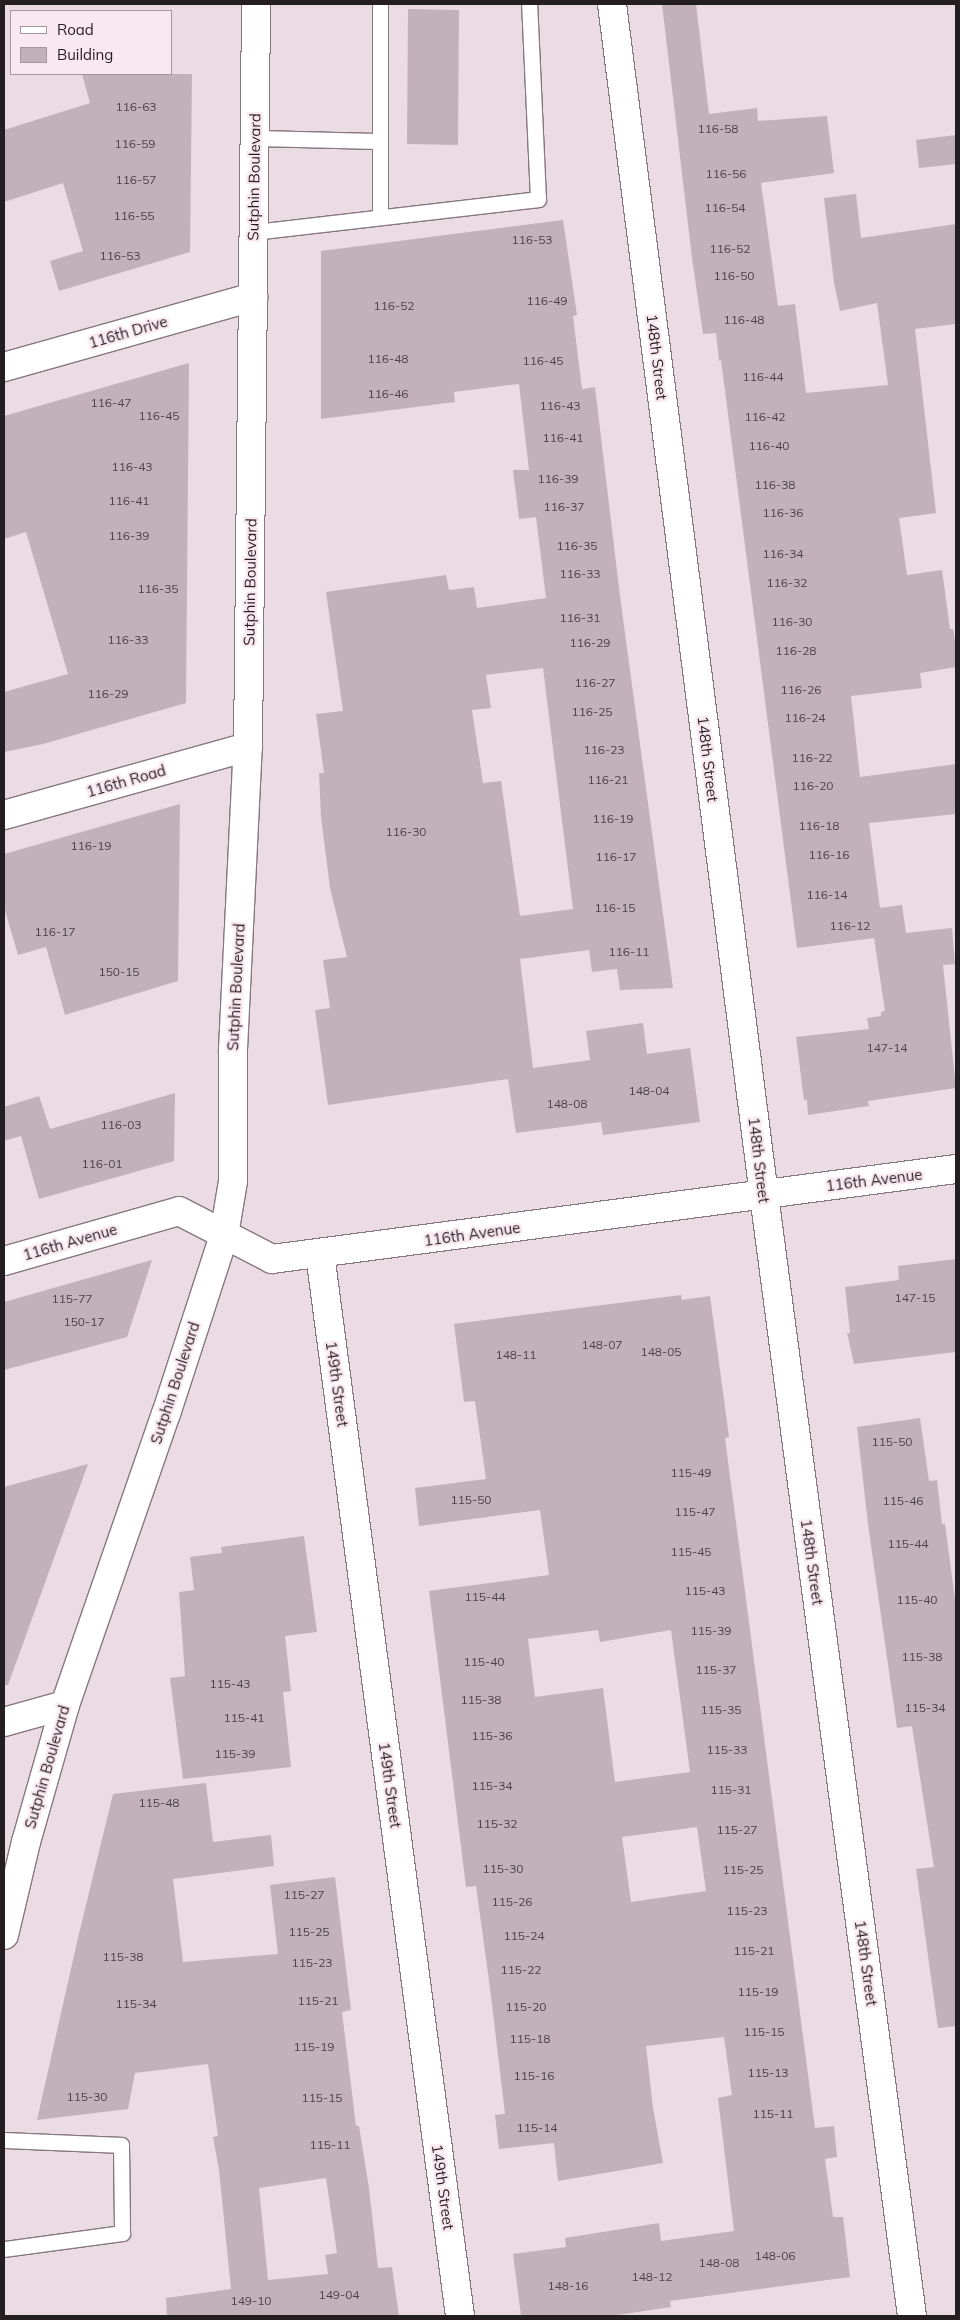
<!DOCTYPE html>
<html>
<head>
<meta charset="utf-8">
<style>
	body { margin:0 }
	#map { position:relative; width:960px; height:2320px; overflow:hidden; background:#ebdbe2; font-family:Mulish,sans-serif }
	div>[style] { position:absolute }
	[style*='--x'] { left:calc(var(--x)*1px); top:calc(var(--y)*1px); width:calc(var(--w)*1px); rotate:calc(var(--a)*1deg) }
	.building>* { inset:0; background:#c2b1b9 }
	.roads { filter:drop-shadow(1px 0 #86777e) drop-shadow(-1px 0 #86777e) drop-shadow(0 1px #86777e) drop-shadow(0 -1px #86777e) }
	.lane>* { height:15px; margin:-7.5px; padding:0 7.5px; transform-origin:7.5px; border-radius:7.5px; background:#fff }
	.street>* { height:28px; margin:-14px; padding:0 14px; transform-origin:14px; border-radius:14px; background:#fff }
	.secondary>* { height:28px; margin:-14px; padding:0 14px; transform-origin:14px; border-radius:14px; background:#fff }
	span { translate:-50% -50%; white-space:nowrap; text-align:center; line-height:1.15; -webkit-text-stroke:4.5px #f9e8ef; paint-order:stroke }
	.number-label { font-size:12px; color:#4c4346 }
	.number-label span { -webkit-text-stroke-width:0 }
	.street-label { font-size:15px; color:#241e20 }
	.frame { position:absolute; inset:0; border:5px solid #241e20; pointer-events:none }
	.legend { position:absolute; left:10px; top:10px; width:162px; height:65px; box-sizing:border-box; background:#f9e8ef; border:1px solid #a4979c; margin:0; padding:6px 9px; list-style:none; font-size:15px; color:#241e20 }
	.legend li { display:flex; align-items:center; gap:10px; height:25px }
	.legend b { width:25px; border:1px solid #a4979c }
</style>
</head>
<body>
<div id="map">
	<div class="building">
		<i style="clip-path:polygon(662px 4px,696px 4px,709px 114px,757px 108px,758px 121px,827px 116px,834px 173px,761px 183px,778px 306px,795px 304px,806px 393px,888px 385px,877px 303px,840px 311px,834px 283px,824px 198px,856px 194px,861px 238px,956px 224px,956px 324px,915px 329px,936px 513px,899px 518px,907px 575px,942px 570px,950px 629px,953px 629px,956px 646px,956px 667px,920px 673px,922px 688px,851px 696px,860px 777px,956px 764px,956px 814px,869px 823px,880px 908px,902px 905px,906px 933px,952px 928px,955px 964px,943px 965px,956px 1088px,868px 1101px,869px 1106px,808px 1115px,807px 1100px,804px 1100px,796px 1037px,869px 1029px,867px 1018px,881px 1016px,881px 1012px,885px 1011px,874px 938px,797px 948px,721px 360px,719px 361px,716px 333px,703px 334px,692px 258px)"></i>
		<i style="clip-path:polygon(408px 9px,459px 10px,458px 145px,407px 144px)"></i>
		<i style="clip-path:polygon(82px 74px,192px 74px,190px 252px,59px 291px,50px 261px,83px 251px,63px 183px,4px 202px,4px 130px,90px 103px)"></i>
		<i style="clip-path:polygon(956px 135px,956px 164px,919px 168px,916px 140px)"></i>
		<i style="clip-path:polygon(evenodd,563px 220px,577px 315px,573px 316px,582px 389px,595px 387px,620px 596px,673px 988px,620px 990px,617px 969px,592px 972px,589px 950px,520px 959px,533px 1068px,590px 1060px,586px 1031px,643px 1023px,647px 1054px,690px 1048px,700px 1122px,603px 1135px,601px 1122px,516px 1133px,508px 1079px,328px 1105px,315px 1010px,330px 1008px,323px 960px,347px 957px,330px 888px,321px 817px,319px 773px,324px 773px,316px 714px,343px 711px,326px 592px,446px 575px,449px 590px,474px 587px,477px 608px,546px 598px,536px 517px,519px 519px,513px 470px,529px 470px,519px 384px,454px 392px,455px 402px,321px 419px,321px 251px,563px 220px,543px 668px,573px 909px,520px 916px,501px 781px,483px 783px,472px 710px,491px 708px,486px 675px,543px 668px)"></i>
		<i style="clip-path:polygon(189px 363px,186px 703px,43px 744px,4px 752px,4px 692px,68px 674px,26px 532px,4px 539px,4px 416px)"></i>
		<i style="clip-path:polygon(180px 804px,178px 981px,65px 1015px,46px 947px,18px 955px,4px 907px,4px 854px)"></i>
		<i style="clip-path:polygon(175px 1093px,174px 1161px,39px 1199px,21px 1136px,4px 1141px,4px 1107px,39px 1096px,50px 1129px)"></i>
		<i style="clip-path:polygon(956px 1259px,956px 1352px,854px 1364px,847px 1333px,850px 1333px,845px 1287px,899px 1280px,898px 1266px)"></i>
		<i style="clip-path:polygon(152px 1260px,127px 1337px,4px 1370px,4px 1302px)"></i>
		<i style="clip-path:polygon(evenodd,681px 1295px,682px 1300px,710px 1296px,729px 1437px,725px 1438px,815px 2128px,834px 2126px,837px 2157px,825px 2159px,833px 2217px,843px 2217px,850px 2277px,670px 2301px,671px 2307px,611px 2316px,521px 2316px,513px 2254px,566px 2247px,565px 2238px,659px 2223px,661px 2241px,734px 2231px,718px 2098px,732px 2095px,724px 2037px,646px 2046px,653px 2108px,663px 2163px,558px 2181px,554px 2143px,499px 2149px,495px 2115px,505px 2114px,490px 1988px,476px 1886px,466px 1887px,429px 1591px,549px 1575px,540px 1510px,419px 1526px,415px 1488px,486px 1479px,475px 1401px,464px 1402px,454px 1324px,681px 1295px,598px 1630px,600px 1642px,671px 1630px,690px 1772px,615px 1782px,603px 1688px,535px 1697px,528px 1639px,598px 1630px,681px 1295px,697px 1827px,706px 1891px,631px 1902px,622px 1837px,697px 1827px)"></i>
		<i style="clip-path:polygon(920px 1418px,929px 1481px,937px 1480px,942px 1524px,945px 1524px,956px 1607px,956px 2026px,938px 2028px,916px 1869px,934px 1867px,912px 1726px,897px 1728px,868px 1524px,857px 1427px)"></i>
		<i style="clip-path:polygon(88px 1464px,8px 1685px,4px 1685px,4px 1487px)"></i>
		<i style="clip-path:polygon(304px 1536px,317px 1632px,285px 1636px,291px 1691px,283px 1692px,291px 1767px,183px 1779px,170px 1678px,185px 1676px,179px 1592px,194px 1590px,190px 1557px,222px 1553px,221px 1547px)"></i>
		<i style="clip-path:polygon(evenodd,206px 1783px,213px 1842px,271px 1835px,274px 1866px,173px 1879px,183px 1962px,278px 1954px,270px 1885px,335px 1877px,351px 2010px,342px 2012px,356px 2126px,359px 2126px,369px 2188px,378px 2268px,392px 2267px,399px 2316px,167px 2316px,166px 2298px,231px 2289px,219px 2170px,213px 2137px,218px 2136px,208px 2064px,135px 2073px,128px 2109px,37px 2120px,77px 1942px,113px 1794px,206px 1783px,326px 2178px,337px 2253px,325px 2255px,328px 2274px,268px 2280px,259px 2188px,326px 2178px)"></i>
	</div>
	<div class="roads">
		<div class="lane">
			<i style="--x:255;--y:138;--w:124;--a:1.4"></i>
			<i style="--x:380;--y:217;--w:213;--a:-90"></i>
			<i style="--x:254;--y:232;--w:286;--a:-6.6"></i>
			<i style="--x:538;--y:199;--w:195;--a:-92.6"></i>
			<i style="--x:4;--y:2140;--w:117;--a:2.4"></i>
			<i style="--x:121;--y:2145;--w:88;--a:89.3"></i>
			<i style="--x:122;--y:2233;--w:119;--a:172.3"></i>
		</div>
		<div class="street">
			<i style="--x:612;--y:4;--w:1201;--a:82.73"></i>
			<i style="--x:764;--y:1195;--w:1131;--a:82.48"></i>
			<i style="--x:4;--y:367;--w:259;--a:-15.7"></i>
			<i style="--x:4;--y:815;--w:253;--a:-15.6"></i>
			<i style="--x:320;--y:1254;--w:1071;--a:82.49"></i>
			<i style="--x:4;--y:1261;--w:182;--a:-15.9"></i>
			<i style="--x:179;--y:1211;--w:105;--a:27.3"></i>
			<i style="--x:272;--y:1259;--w:690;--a:-7.5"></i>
			<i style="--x:4;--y:1722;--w:63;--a:-15.6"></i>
		</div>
		<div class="secondary">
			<i style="--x:4;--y:1935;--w:96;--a:-76.7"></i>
			<i style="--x:26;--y:1842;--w:142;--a:-74.1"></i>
			<i style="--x:65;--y:1705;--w:308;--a:-70.9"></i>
			<i style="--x:166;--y:1414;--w:188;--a:-72"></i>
			<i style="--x:224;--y:1235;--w:55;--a:-80.5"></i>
			<i style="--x:233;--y:1181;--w:132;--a:-90"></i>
			<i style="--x:233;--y:1049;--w:302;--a:-87.2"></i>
			<i style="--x:248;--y:747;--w:743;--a:-89.38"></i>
		</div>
	</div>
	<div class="number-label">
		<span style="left:136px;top:107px">116-63</span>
		<span style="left:718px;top:129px">116-58</span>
		<span style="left:135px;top:144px">116-59</span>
		<span style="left:726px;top:174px">116-56</span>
		<span style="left:136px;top:180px">116-57</span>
		<span style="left:725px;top:208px">116-54</span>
		<span style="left:134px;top:216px">116-55</span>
		<span style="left:532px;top:240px">116-53</span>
		<span style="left:730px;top:249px">116-52</span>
		<span style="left:120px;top:256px">116-53</span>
		<span style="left:734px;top:276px">116-50</span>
		<span style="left:547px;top:301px">116-49</span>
		<span style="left:394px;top:306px">116-52</span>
		<span style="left:744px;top:320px">116-48</span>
		<span style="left:388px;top:359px">116-48</span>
		<span style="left:543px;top:361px">116-45</span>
		<span style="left:763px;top:377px">116-44</span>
		<span style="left:388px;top:394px">116-46</span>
		<span style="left:111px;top:403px">116-47</span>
		<span style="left:560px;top:406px">116-43</span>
		<span style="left:159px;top:416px">116-45</span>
		<span style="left:765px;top:417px">116-42</span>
		<span style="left:563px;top:438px">116-41</span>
		<span style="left:769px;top:446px">116-40</span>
		<span style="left:132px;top:467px">116-43</span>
		<span style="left:558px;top:479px">116-39</span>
		<span style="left:775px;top:485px">116-38</span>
		<span style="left:129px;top:501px">116-41</span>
		<span style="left:564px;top:507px">116-37</span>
		<span style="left:783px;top:513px">116-36</span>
		<span style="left:129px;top:536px">116-39</span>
		<span style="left:577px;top:546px">116-35</span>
		<span style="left:783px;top:554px">116-34</span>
		<span style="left:580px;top:574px">116-33</span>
		<span style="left:787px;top:583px">116-32</span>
		<span style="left:158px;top:589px">116-35</span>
		<span style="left:580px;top:618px">116-31</span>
		<span style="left:792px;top:622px">116-30</span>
		<span style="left:128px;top:640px">116-33</span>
		<span style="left:590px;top:643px">116-29</span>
		<span style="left:796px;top:651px">116-28</span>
		<span style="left:595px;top:683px">116-27</span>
		<span style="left:801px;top:690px">116-26</span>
		<span style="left:108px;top:694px">116-29</span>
		<span style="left:592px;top:712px">116-25</span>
		<span style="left:805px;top:718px">116-24</span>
		<span style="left:604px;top:750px">116-23</span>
		<span style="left:812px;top:758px">116-22</span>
		<span style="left:608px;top:780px">116-21</span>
		<span style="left:813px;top:786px">116-20</span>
		<span style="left:613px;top:819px">116-19</span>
		<span style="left:819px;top:826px">116-18</span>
		<span style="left:406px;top:832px">116-30</span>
		<span style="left:91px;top:846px">116-19</span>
		<span style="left:829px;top:855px">116-16</span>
		<span style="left:616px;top:857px">116-17</span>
		<span style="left:827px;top:895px">116-14</span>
		<span style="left:615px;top:908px">116-15</span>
		<span style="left:850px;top:926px">116-12</span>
		<span style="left:55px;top:932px">116-17</span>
		<span style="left:629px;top:952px">116-11</span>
		<span style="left:119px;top:972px">150-15</span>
		<span style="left:887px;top:1048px">147-14</span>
		<span style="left:649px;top:1091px">148-04</span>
		<span style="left:567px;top:1104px">148-08</span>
		<span style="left:121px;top:1125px">116-03</span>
		<span style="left:102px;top:1164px">116-01</span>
		<span style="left:915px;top:1298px">147-15</span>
		<span style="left:72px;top:1299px">115-77</span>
		<span style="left:84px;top:1322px">150-17</span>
		<span style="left:602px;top:1345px">148-07</span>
		<span style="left:661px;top:1352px">148-05</span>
		<span style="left:516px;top:1355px">148-11</span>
		<span style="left:892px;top:1442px">115-50</span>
		<span style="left:691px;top:1473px">115-49</span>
		<span style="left:471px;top:1500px">115-50</span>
		<span style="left:903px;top:1501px">115-46</span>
		<span style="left:695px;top:1512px">115-47</span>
		<span style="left:908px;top:1544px">115-44</span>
		<span style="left:691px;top:1552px">115-45</span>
		<span style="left:705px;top:1591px">115-43</span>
		<span style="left:485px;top:1597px">115-44</span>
		<span style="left:917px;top:1600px">115-40</span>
		<span style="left:711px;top:1631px">115-39</span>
		<span style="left:922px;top:1657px">115-38</span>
		<span style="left:484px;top:1662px">115-40</span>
		<span style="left:716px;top:1670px">115-37</span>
		<span style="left:230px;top:1684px">115-43</span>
		<span style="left:481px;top:1700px">115-38</span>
		<span style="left:925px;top:1708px">115-34</span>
		<span style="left:721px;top:1710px">115-35</span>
		<span style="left:244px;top:1718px">115-41</span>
		<span style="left:492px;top:1736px">115-36</span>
		<span style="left:727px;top:1750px">115-33</span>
		<span style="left:235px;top:1754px">115-39</span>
		<span style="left:492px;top:1786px">115-34</span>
		<span style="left:731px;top:1790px">115-31</span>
		<span style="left:159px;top:1803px">115-48</span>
		<span style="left:497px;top:1824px">115-32</span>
		<span style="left:737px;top:1830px">115-27</span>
		<span style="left:503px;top:1869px">115-30</span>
		<span style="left:743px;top:1870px">115-25</span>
		<span style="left:304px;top:1895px">115-27</span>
		<span style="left:512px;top:1902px">115-26</span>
		<span style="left:747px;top:1911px">115-23</span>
		<span style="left:309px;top:1932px">115-25</span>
		<span style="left:524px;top:1936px">115-24</span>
		<span style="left:754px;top:1951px">115-21</span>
		<span style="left:123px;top:1957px">115-38</span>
		<span style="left:312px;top:1963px">115-23</span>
		<span style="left:521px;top:1970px">115-22</span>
		<span style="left:758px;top:1992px">115-19</span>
		<span style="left:318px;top:2001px">115-21</span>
		<span style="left:136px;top:2004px">115-34</span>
		<span style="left:526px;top:2007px">115-20</span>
		<span style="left:764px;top:2032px">115-15</span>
		<span style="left:530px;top:2039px">115-18</span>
		<span style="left:314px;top:2047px">115-19</span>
		<span style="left:768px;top:2073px">115-13</span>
		<span style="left:534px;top:2076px">115-16</span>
		<span style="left:87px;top:2097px">115-30</span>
		<span style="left:322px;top:2098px">115-15</span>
		<span style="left:773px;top:2114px">115-11</span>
		<span style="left:537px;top:2128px">115-14</span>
		<span style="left:330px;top:2145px">115-11</span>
		<span style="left:775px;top:2256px">148-06</span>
		<span style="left:719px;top:2263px">148-08</span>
		<span style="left:652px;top:2277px">148-12</span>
		<span style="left:568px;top:2286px">148-16</span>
		<span style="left:339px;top:2295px">149-04</span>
		<span style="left:251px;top:2301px">149-10</span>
	</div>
	<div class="street-label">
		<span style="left:254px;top:177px;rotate:-89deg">Sutphin Boulevard</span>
		<span style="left:128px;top:332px;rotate:-16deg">116th Drive</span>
		<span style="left:657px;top:357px;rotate:83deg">148th Street</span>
		<span style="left:250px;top:582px;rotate:-89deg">Sutphin Boulevard</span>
		<span style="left:708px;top:759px;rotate:83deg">148th Street</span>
		<span style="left:126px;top:781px;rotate:-16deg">116th Road</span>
		<span style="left:236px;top:987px;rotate:-87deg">Sutphin Boulevard</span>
		<span style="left:759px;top:1160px;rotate:83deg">148th Street</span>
		<span style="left:874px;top:1180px;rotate:-7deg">116th Avenue</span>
		<span style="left:472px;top:1234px;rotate:-8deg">116th Avenue</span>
		<span style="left:70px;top:1242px;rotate:-16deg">116th Avenue</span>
		<span style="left:175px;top:1383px;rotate:-72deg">Sutphin Boulevard</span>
		<span style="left:337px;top:1384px;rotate:82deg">149th Street</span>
		<span style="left:812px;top:1562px;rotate:82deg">148th Street</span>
		<span style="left:47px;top:1767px;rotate:-74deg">Sutphin Boulevard</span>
		<span style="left:390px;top:1785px;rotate:82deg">149th Street</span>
		<span style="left:866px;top:1963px;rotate:82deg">148th Street</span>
		<span style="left:443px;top:2187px;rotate:82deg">149th Street</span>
	</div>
	<div class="frame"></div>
	<ul class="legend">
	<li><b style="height:6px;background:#fff"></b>Road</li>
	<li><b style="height:14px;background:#c2b1b9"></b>Building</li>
	</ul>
</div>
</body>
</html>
